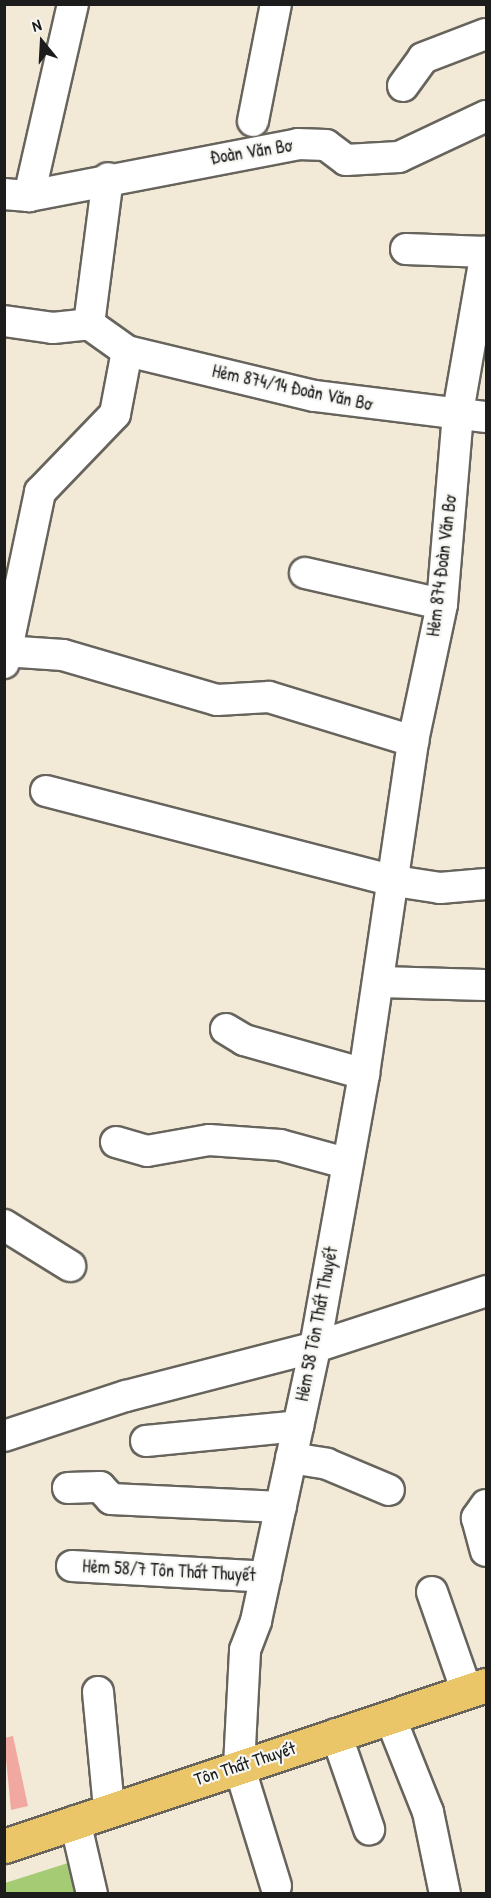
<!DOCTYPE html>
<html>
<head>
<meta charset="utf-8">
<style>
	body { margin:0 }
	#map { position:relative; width:491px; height:1898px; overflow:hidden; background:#f2ead7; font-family:"Patrick Hand",sans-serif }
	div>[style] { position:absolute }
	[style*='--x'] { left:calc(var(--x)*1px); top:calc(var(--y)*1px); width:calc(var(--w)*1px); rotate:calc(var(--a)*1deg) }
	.green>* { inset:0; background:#a6cb75 }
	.building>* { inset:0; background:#f1a8a0 }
	.roads { filter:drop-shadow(2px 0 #67645d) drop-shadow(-2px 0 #67645d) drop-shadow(0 2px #67645d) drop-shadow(0 -2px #67645d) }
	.minor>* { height:30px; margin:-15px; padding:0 15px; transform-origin:15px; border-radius:15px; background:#fff }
	.major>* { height:33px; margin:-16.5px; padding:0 16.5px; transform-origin:16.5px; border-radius:16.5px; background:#ebc669 }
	span { translate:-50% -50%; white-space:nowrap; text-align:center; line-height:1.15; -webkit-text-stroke:4.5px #f6f6f2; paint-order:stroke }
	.street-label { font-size:18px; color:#1c1c1c }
	.frame { position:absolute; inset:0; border:6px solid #1c1c1c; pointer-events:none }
	.north { position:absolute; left:12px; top:12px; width:60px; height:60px; -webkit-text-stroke:4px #f6f6f2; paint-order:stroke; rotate:342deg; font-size:16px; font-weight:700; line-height:24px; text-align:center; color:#1c1c1c }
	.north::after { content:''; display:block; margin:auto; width:21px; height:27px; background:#1c1c1c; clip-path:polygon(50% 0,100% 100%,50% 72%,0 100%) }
</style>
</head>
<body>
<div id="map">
	<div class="green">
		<i style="clip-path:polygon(68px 1863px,75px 1893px,5px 1893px,5px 1883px)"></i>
	</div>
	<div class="building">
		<i style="clip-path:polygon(13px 1736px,28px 1806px,11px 1810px,4px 1738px)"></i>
	</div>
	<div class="roads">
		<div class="minor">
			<i style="--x:403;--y:86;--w:34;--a:-54"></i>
			<i style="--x:423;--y:58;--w:67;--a:-20.9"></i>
			<i style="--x:253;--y:121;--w:119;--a:-78.9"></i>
			<i style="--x:4;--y:194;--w:25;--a:5"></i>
			<i style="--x:29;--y:196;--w:274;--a:-10.9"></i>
			<i style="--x:298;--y:144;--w:28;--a:2"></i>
			<i style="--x:326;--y:145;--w:25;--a:37"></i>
			<i style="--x:346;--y:160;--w:53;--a:-3.2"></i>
			<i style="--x:399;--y:157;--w:96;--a:-25.2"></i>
			<i style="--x:29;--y:196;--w:197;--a:-77.1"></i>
			<i style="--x:406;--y:249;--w:80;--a:2.1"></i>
			<i style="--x:4;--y:321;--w:49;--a:8.1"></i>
			<i style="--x:53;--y:328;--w:36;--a:-6"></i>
			<i style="--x:89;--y:324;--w:47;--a:35.4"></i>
			<i style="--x:127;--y:351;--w:193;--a:13.5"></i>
			<i style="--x:315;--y:396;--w:172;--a:7"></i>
			<i style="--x:89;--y:324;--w:147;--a:-82.6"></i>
			<i style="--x:305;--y:573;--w:140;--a:12.8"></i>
			<i style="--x:4;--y:651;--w:59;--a:3.9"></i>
			<i style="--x:63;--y:655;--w:160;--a:16.3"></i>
			<i style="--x:217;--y:700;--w:52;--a:-3.3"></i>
			<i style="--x:269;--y:697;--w:151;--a:17"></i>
			<i style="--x:4;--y:663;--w:175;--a:-78.1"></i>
			<i style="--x:40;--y:492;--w:108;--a:-46.1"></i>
			<i style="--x:115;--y:414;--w:64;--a:-79.2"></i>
			<i style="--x:46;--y:791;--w:360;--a:14.5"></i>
			<i style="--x:395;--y:881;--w:46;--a:8.8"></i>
			<i style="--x:440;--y:888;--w:46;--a:-5"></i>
			<i style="--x:378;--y:982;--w:108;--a:1.6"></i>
			<i style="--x:226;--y:1029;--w:21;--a:31"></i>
			<i style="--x:244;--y:1040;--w:125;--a:15.8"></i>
			<i style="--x:116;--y:1142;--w:32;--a:16"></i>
			<i style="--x:147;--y:1151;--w:63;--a:-10.1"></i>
			<i style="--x:209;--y:1140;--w:71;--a:4"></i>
			<i style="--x:280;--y:1145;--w:68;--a:15.3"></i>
			<i style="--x:4;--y:1225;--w:78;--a:31.8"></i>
			<i style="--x:4;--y:1436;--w:128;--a:-18.2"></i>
			<i style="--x:126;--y:1396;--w:195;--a:-14.5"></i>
			<i style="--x:315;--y:1347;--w:180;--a:-18.1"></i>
			<i style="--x:146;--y:1441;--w:153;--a:-5.6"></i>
			<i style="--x:291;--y:1458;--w:36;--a:9"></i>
			<i style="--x:327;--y:1464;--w:67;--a:22.8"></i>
			<i style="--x:68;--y:1488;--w:32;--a:-2"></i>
			<i style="--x:100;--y:1487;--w:16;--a:47"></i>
			<i style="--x:111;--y:1499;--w:170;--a:2.7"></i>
			<i style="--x:486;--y:1505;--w:16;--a:125"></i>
			<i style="--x:477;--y:1518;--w:34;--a:75"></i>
			<i style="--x:72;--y:1566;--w:194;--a:3.2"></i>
			<i style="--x:432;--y:1592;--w:106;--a:70.7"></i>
			<i style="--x:98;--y:1692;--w:118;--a:84.6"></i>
			<i style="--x:390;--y:1717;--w:102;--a:68.2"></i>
			<i style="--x:428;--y:1812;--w:84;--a:78.3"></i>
			<i style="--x:336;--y:1734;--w:101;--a:70.8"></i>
			<i style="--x:75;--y:1821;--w:75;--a:76.9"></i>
			<i style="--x:276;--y:1886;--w:126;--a:-107.1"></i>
			<i style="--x:239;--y:1766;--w:116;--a:-87"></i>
			<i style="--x:245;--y:1650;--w:31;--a:-69"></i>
			<i style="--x:256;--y:1621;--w:280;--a:-77.8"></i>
			<i style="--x:315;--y:1347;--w:277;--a:-79.8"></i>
			<i style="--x:364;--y:1074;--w:337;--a:-81.6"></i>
			<i style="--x:413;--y:741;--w:140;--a:-78"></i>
			<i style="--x:442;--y:604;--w:193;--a:-85.2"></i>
			<i style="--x:458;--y:412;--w:163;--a:-80.1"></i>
		</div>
		<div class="major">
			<i style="--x:4;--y:1846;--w:508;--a:-18.47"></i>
		</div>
	</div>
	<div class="street-label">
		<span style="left:251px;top:152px;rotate:-9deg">Đoàn Văn Bơ</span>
		<span style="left:292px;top:388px;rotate:12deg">Hẻm 874/14 Đoàn Văn Bơ</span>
		<span style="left:442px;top:566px;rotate:-83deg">Hẻm 874 Đoàn Văn Bơ</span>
		<span style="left:317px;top:1324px;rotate:-79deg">Hẻm 58 Tôn Thất Thuyết</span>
		<span style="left:169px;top:1571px;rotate:3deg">Hẻm 58/7 Tôn Thất Thuyết</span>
		<span style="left:245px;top:1764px;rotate:-18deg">Tôn Thất Thuyết</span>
	</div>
	<div class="frame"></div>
	<div class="north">N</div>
</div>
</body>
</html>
